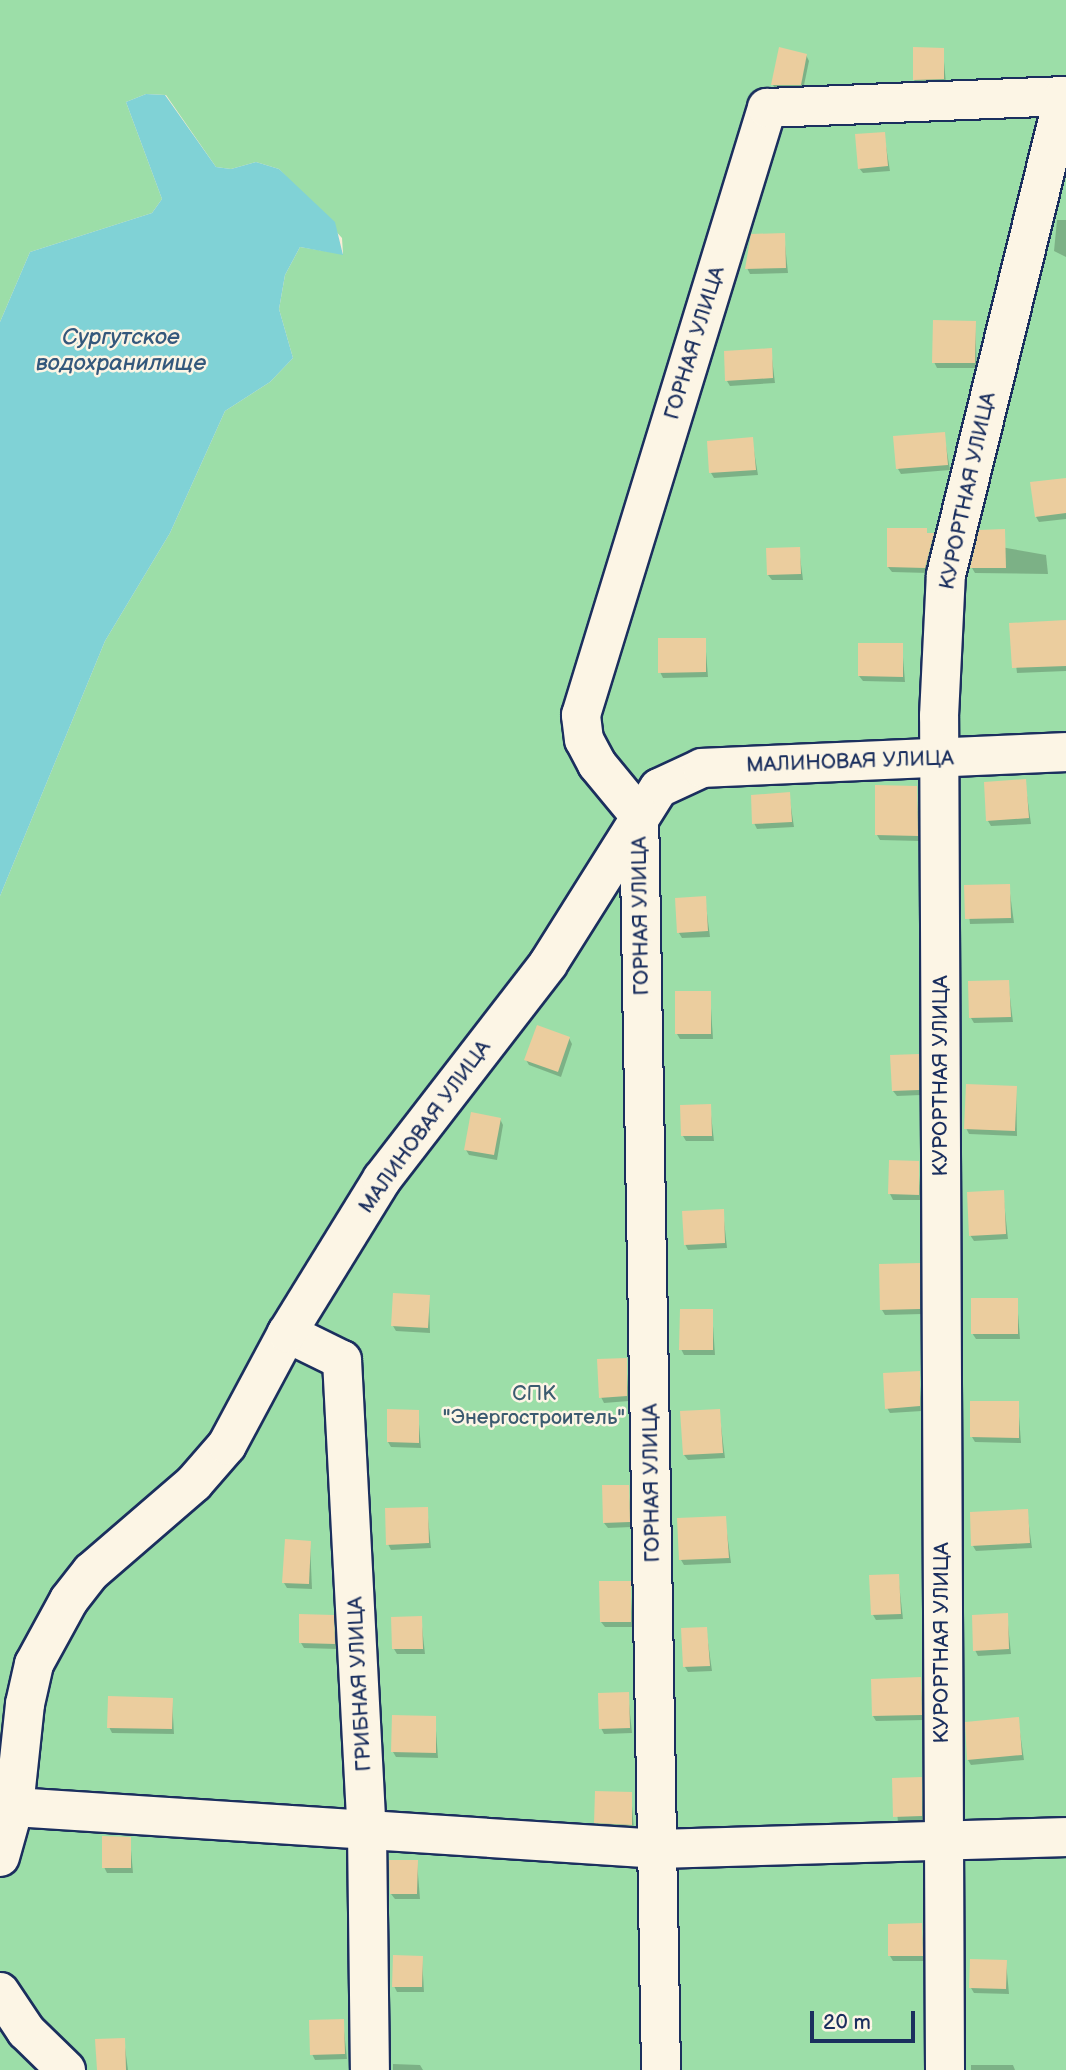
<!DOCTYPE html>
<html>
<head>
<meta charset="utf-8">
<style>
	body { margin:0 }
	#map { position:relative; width:1066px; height:2070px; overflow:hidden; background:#f9edd7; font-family:"Balsamiq Sans",sans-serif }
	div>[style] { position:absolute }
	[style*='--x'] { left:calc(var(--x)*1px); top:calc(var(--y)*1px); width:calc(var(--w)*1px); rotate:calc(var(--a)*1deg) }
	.green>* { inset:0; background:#9cdea8 }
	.water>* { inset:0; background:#80d2d6 }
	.shadow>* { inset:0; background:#0003 }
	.building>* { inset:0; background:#ebcd9e }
	.roads { filter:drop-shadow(2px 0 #1b2f5e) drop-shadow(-2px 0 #1b2f5e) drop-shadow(0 2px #1b2f5e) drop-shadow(0 -2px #1b2f5e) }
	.minor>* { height:38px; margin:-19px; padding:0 19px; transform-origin:19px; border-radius:19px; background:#fcf5e5 }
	span { translate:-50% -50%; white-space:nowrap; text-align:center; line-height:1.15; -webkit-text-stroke:5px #fcf5e5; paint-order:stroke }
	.street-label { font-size:21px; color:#1b2f5e }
	.park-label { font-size:21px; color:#3b5b70 }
	.water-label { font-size:23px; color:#34587c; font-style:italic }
	.scale { position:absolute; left:810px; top:2011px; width:105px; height:32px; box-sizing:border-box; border:4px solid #1b2f5e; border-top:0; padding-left:9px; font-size:21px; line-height:24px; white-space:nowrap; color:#1b2f5e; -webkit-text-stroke:5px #fcf5e5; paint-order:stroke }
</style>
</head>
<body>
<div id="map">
	<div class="green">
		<i style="clip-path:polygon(0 0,1066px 0,1066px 2070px,0 2070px,0 896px,105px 641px,170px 533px,225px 411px,270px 382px,293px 358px,279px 309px,285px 275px,300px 247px,343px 254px,342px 238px,279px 169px,256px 162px,231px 169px,216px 167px,166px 95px,146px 94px,126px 102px,162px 199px,152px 213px,30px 252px,0 322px)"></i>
	</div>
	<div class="water">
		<i style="clip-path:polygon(146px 94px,165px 95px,216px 167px,231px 169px,256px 162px,279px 169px,335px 222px,343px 255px,300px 247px,285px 275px,279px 309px,293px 358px,270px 382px,225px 411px,170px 533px,105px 641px,0 896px,0 322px,30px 252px,152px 213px,162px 199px,126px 102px)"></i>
	</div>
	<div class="shadow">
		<i style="clip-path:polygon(943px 50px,946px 84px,917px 85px,914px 80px)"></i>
		<i style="clip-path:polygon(806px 55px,809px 61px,803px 90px,776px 90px,773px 85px)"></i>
		<i style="clip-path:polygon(884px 134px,890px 171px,863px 173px,859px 168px)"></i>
		<i style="clip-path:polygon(1057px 220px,1066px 220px,1066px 257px,1054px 251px)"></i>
		<i style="clip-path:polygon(784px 235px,788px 273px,750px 274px,747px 268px)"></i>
		<i style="clip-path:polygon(975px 323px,977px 368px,937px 368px,934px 362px)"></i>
		<i style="clip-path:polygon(771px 350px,775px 383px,730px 386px,727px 381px)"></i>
		<i style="clip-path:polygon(944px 434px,950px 470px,901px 474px,898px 469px)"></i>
		<i style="clip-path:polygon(752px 439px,758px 475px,714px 478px,711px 473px)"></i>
		<i style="clip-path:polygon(1066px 479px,1066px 519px,1039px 522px,1036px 517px)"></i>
		<i style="clip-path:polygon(932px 535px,936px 541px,928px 573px,892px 572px,888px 567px)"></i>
		<i style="clip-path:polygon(978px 543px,1046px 555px,1048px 574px,975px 573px,972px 568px)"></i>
		<i style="clip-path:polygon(799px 549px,803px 580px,772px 580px,768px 575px)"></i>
		<i style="clip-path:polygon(1066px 622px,1066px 671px,1017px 673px,1011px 625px)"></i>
		<i style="clip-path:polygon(705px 639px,708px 677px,663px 678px,660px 672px)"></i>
		<i style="clip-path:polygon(902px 645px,905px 682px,863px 681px,859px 676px)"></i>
		<i style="clip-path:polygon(1025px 781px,1031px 824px,991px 826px,988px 821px)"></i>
		<i style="clip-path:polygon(916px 787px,920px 841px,880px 840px,877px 835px)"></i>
		<i style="clip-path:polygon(789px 794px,794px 827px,757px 829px,754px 823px)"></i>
		<i style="clip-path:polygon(1009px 886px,1014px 923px,970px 924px,966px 887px)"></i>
		<i style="clip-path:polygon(705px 898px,710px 937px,682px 938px,679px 933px)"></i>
		<i style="clip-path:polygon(1008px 981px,1013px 1022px,974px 1023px,971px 1018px)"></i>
		<i style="clip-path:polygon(710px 993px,713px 1039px,680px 1039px,677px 1034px)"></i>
		<i style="clip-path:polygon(569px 1038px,572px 1044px,561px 1077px,529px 1065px,526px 1060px)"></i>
		<i style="clip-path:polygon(918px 1056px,921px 1095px,897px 1096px,893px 1091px)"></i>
		<i style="clip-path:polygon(1016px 1088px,1017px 1136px,969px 1134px,966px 1128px)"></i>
		<i style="clip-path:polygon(710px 1106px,714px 1141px,686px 1141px,683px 1136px)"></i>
		<i style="clip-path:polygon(500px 1119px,503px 1125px,497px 1160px,469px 1155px,466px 1150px)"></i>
		<i style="clip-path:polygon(918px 1163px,921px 1200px,893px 1200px,890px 1194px)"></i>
		<i style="clip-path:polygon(1003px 1192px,1008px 1239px,974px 1241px,970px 1235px)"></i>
		<i style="clip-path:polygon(723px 1211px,727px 1248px,688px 1250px,685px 1244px)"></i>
		<i style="clip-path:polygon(919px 1265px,922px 1314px,885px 1315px,882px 1310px)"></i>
		<i style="clip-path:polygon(429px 1297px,430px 1333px,396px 1331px,393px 1326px)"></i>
		<i style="clip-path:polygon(1017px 1300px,1020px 1339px,976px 1339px,972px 1333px)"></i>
		<i style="clip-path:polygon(712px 1311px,715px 1355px,684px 1355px,681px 1349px)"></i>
		<i style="clip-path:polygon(626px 1360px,629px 1401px,604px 1403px,601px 1397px)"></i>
		<i style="clip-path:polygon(919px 1372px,922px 1411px,890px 1413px,887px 1408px)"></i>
		<i style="clip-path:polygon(1018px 1403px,1021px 1443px,975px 1442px,972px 1437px)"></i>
		<i style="clip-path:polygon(719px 1410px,725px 1458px,688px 1460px,684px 1455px)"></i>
		<i style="clip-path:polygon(418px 1412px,421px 1448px,391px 1447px,388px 1442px)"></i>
		<i style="clip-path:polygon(628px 1487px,632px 1527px,608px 1528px,604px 1523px)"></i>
		<i style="clip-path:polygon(427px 1508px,431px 1548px,391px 1550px,388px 1544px)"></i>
		<i style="clip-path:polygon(1027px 1511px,1032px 1548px,976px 1551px,973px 1546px)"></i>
		<i style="clip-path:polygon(725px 1518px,731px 1563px,684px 1565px,681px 1560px)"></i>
		<i style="clip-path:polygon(310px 1543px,312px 1589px,287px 1588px,284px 1583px)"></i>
		<i style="clip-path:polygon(898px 1575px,903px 1619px,876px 1620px,873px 1615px)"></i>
		<i style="clip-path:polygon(630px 1582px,633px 1627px,605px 1627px,601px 1622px)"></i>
		<i style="clip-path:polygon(1007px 1615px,1011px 1654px,978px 1656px,975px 1650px)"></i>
		<i style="clip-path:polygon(333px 1616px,337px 1649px,304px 1648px,301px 1643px)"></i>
		<i style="clip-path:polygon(421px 1618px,425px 1654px,397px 1654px,394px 1649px)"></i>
		<i style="clip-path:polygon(706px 1628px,712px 1671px,688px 1672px,685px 1667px)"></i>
		<i style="clip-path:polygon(920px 1679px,924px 1720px,876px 1721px,873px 1716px)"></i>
		<i style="clip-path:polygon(628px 1694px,632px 1733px,604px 1734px,601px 1728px)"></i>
		<i style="clip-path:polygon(172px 1700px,174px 1734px,112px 1733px,109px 1727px)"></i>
		<i style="clip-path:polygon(435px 1717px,438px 1758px,396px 1757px,393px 1752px)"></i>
		<i style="clip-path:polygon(1018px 1719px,1024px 1760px,971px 1765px,968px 1760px)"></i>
		<i style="clip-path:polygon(921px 1779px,924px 1822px,898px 1822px,894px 1780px)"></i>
		<i style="clip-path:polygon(631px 1794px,634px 1830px,599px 1828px,596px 1822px)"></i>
		<i style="clip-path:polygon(130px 1838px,133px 1873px,107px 1873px,104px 1867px)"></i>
		<i style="clip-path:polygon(417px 1862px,420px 1899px,395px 1899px,391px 1894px)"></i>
		<i style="clip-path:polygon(921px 1925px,925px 1961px,893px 1961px,890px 1956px)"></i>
		<i style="clip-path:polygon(422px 1958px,424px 1992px,397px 1992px,394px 1986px)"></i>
		<i style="clip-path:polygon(1006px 1962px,1009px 1994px,974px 1993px,971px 1988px)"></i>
		<i style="clip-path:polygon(343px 2021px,347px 2059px,315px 2060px,312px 2054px)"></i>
		<i style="clip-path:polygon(124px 2040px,128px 2070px,98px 2070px)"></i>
		<i style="clip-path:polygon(393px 2064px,420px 2065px,423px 2070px,393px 2070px)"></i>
		<i style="clip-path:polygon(971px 2065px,1013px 2065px,1015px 2070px,971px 2070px)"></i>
	</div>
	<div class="building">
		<i style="clip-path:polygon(779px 47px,807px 54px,801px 85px,771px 85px)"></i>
		<i style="clip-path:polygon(913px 47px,944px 48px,944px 79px,913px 80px)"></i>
		<i style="clip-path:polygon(885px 132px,888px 166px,858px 169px,855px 134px)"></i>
		<i style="clip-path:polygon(785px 233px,786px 268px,745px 269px,751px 234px)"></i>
		<i style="clip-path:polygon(933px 320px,976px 321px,975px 363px,932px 363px)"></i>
		<i style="clip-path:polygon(772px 348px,773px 378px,725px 381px,724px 351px)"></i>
		<i style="clip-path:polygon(945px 432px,948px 465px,896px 469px,893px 436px)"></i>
		<i style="clip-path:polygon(753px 437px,756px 470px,709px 473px,707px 441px)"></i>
		<i style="clip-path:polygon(1066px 478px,1066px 513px,1035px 517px,1030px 482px)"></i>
		<i style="clip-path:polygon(887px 528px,927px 528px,927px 533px,934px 533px,925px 568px,887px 567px)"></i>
		<i style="clip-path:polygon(1005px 529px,1006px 568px,970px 568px,979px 530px)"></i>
		<i style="clip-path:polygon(800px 547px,801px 574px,767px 575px,766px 548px)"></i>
		<i style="clip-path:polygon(1066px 620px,1066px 666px,1012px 668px,1009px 623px)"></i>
		<i style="clip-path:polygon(658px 638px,706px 638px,706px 672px,658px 673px)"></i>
		<i style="clip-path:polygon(858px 643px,903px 643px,903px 677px,858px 676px)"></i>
		<i style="clip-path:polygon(1026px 779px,1029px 818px,986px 821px,984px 782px)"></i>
		<i style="clip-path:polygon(875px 785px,917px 786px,918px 836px,875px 835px)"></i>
		<i style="clip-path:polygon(790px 792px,792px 822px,752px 824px,751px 795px)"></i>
		<i style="clip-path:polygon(1010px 884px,1011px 918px,965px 919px,964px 885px)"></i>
		<i style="clip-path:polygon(706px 896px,708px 931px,677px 933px,675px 898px)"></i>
		<i style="clip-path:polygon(1009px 980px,1011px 1017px,969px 1018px,968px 981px)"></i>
		<i style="clip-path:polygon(675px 991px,711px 991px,711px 1034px,675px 1034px)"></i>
		<i style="clip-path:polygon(537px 1025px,570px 1037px,558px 1072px,524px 1060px)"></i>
		<i style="clip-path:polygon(919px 1054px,919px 1090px,892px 1091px,890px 1055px)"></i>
		<i style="clip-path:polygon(966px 1084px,1017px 1086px,1015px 1131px,964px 1129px)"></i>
		<i style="clip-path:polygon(711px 1104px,712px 1136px,681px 1136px,680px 1105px)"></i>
		<i style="clip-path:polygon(471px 1112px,501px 1118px,494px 1155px,464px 1150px)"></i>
		<i style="clip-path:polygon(889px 1160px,919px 1161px,919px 1195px,888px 1194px)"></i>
		<i style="clip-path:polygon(1004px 1190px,1006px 1234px,969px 1236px,967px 1192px)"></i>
		<i style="clip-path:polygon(724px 1209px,725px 1243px,684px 1245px,682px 1211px)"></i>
		<i style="clip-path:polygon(920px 1263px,920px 1309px,880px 1310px,879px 1264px)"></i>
		<i style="clip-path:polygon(393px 1293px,430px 1295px,428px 1328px,391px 1326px)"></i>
		<i style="clip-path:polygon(971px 1298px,1018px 1298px,1018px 1334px,971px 1334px)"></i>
		<i style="clip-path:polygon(680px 1309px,713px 1309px,713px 1350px,679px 1350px)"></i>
		<i style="clip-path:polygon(627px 1358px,627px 1396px,599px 1398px,597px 1359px)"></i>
		<i style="clip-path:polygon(920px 1371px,920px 1406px,885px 1409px,883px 1373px)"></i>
		<i style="clip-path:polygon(970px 1401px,1019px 1401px,1019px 1438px,970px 1437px)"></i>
		<i style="clip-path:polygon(387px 1409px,419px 1410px,419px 1443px,387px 1442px)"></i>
		<i style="clip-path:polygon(720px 1409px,723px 1453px,683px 1455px,680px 1411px)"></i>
		<i style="clip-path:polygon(602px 1485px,629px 1485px,630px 1522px,603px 1523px)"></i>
		<i style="clip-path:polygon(428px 1507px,429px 1543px,386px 1545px,385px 1508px)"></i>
		<i style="clip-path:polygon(1028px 1509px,1030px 1543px,971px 1546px,970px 1512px)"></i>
		<i style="clip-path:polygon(726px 1516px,729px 1558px,679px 1560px,677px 1518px)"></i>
		<i style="clip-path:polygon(285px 1539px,311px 1541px,309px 1584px,282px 1583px)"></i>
		<i style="clip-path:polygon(899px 1574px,901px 1614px,871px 1615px,869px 1575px)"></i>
		<i style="clip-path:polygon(599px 1581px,631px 1581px,631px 1622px,600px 1622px)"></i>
		<i style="clip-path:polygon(1008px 1613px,1009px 1649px,973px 1651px,972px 1615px)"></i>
		<i style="clip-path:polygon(299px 1614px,334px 1615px,335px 1644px,299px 1643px)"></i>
		<i style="clip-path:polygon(422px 1616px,423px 1649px,392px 1649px,391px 1617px)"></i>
		<i style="clip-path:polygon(707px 1627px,710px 1666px,683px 1667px,681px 1628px)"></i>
		<i style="clip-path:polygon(921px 1677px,922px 1715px,872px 1716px,871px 1679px)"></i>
		<i style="clip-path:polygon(629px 1692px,630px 1728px,599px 1729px,598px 1693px)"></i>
		<i style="clip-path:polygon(108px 1696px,173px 1698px,172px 1729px,107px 1728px)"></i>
		<i style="clip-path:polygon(392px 1715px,436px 1716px,436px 1753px,391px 1752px)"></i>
		<i style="clip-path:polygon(1019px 1717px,1022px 1755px,967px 1760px,965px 1722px)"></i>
		<i style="clip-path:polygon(922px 1777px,922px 1816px,893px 1817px,892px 1778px)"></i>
		<i style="clip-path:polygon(595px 1791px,632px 1792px,632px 1825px,594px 1823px)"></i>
		<i style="clip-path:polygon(102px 1836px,131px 1837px,131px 1868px,102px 1868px)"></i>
		<i style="clip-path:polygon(389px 1860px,418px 1860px,417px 1894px,390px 1894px)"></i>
		<i style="clip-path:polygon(922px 1923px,923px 1956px,888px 1956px,888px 1924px)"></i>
		<i style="clip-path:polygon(393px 1955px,423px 1956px,422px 1987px,392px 1987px)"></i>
		<i style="clip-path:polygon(970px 1959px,1007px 1960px,1006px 1989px,969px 1988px)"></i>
		<i style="clip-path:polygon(344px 2019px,345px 2054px,310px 2055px,309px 2020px)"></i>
		<i style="clip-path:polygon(125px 2038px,126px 2070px,97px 2070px,95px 2039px)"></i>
	</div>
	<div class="roads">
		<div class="minor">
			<i style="--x:287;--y:1333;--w:61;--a:26.1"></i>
			<i style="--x:342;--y:1360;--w:472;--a:87"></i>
			<i style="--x:367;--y:1831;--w:239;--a:89.3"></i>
			<i style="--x:14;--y:1807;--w:647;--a:3.72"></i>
			<i style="--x:660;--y:1849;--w:406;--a:-1.7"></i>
			<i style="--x:0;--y:1857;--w:52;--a:-74.4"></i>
			<i style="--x:14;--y:1807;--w:104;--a:-83.9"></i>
			<i style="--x:25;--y:1704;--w:41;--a:-77.3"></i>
			<i style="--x:34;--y:1664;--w:73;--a:-61.3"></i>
			<i style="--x:69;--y:1600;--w:36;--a:-52"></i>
			<i style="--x:91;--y:1572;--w:136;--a:-40.8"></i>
			<i style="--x:194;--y:1483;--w:50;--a:-49"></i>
			<i style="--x:227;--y:1445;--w:127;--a:-61.8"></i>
			<i style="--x:287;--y:1333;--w:181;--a:-58.3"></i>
			<i style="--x:382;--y:1179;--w:272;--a:-52.3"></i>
			<i style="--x:548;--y:964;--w:208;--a:-57.8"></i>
			<i style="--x:659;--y:788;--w:47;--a:-24.9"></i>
			<i style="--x:702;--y:768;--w:364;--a:-2.5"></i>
			<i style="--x:0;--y:1992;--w:47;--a:56.3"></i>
			<i style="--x:26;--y:2031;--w:56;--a:44.3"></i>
			<i style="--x:661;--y:2070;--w:1255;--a:-91"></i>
			<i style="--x:639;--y:815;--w:66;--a:-129.5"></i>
			<i style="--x:597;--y:764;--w:27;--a:-118"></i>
			<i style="--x:584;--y:740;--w:25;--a:-97"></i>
			<i style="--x:581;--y:715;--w:635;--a:-72.96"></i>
			<i style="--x:767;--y:108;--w:299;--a:-2.3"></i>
			<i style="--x:945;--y:2070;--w:1354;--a:-90.25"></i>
			<i style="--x:939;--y:716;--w:141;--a:-87.2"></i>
			<i style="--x:946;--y:575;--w:492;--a:-76.2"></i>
		</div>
	</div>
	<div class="street-label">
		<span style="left:695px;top:343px;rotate:-73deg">ГОРНАЯ УЛИЦА</span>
		<span style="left:968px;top:491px;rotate:-78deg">КУРОРТНАЯ УЛИЦА</span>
		<span style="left:850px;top:762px;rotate:-2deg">МАЛИНОВАЯ УЛИЦА</span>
		<span style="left:641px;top:916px;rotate:-91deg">ГОРНАЯ УЛИЦА</span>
		<span style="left:941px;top:1076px;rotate:-90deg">КУРОРТНАЯ УЛИЦА</span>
		<span style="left:425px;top:1127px;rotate:-54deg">МАЛИНОВАЯ УЛИЦА</span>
		<span style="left:652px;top:1483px;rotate:-91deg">ГОРНАЯ УЛИЦА</span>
		<span style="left:942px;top:1643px;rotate:-90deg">КУРОРТНАЯ УЛИЦА</span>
		<span style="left:360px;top:1684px;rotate:-93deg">ГРИБНАЯ УЛИЦА</span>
	</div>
	<div class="park-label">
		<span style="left:534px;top:1406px">СПК<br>"Энергостроитель"</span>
	</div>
	<div class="water-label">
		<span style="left:121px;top:350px">Сургутское<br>водохранилище</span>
	</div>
	<div class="scale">20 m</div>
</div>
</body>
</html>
